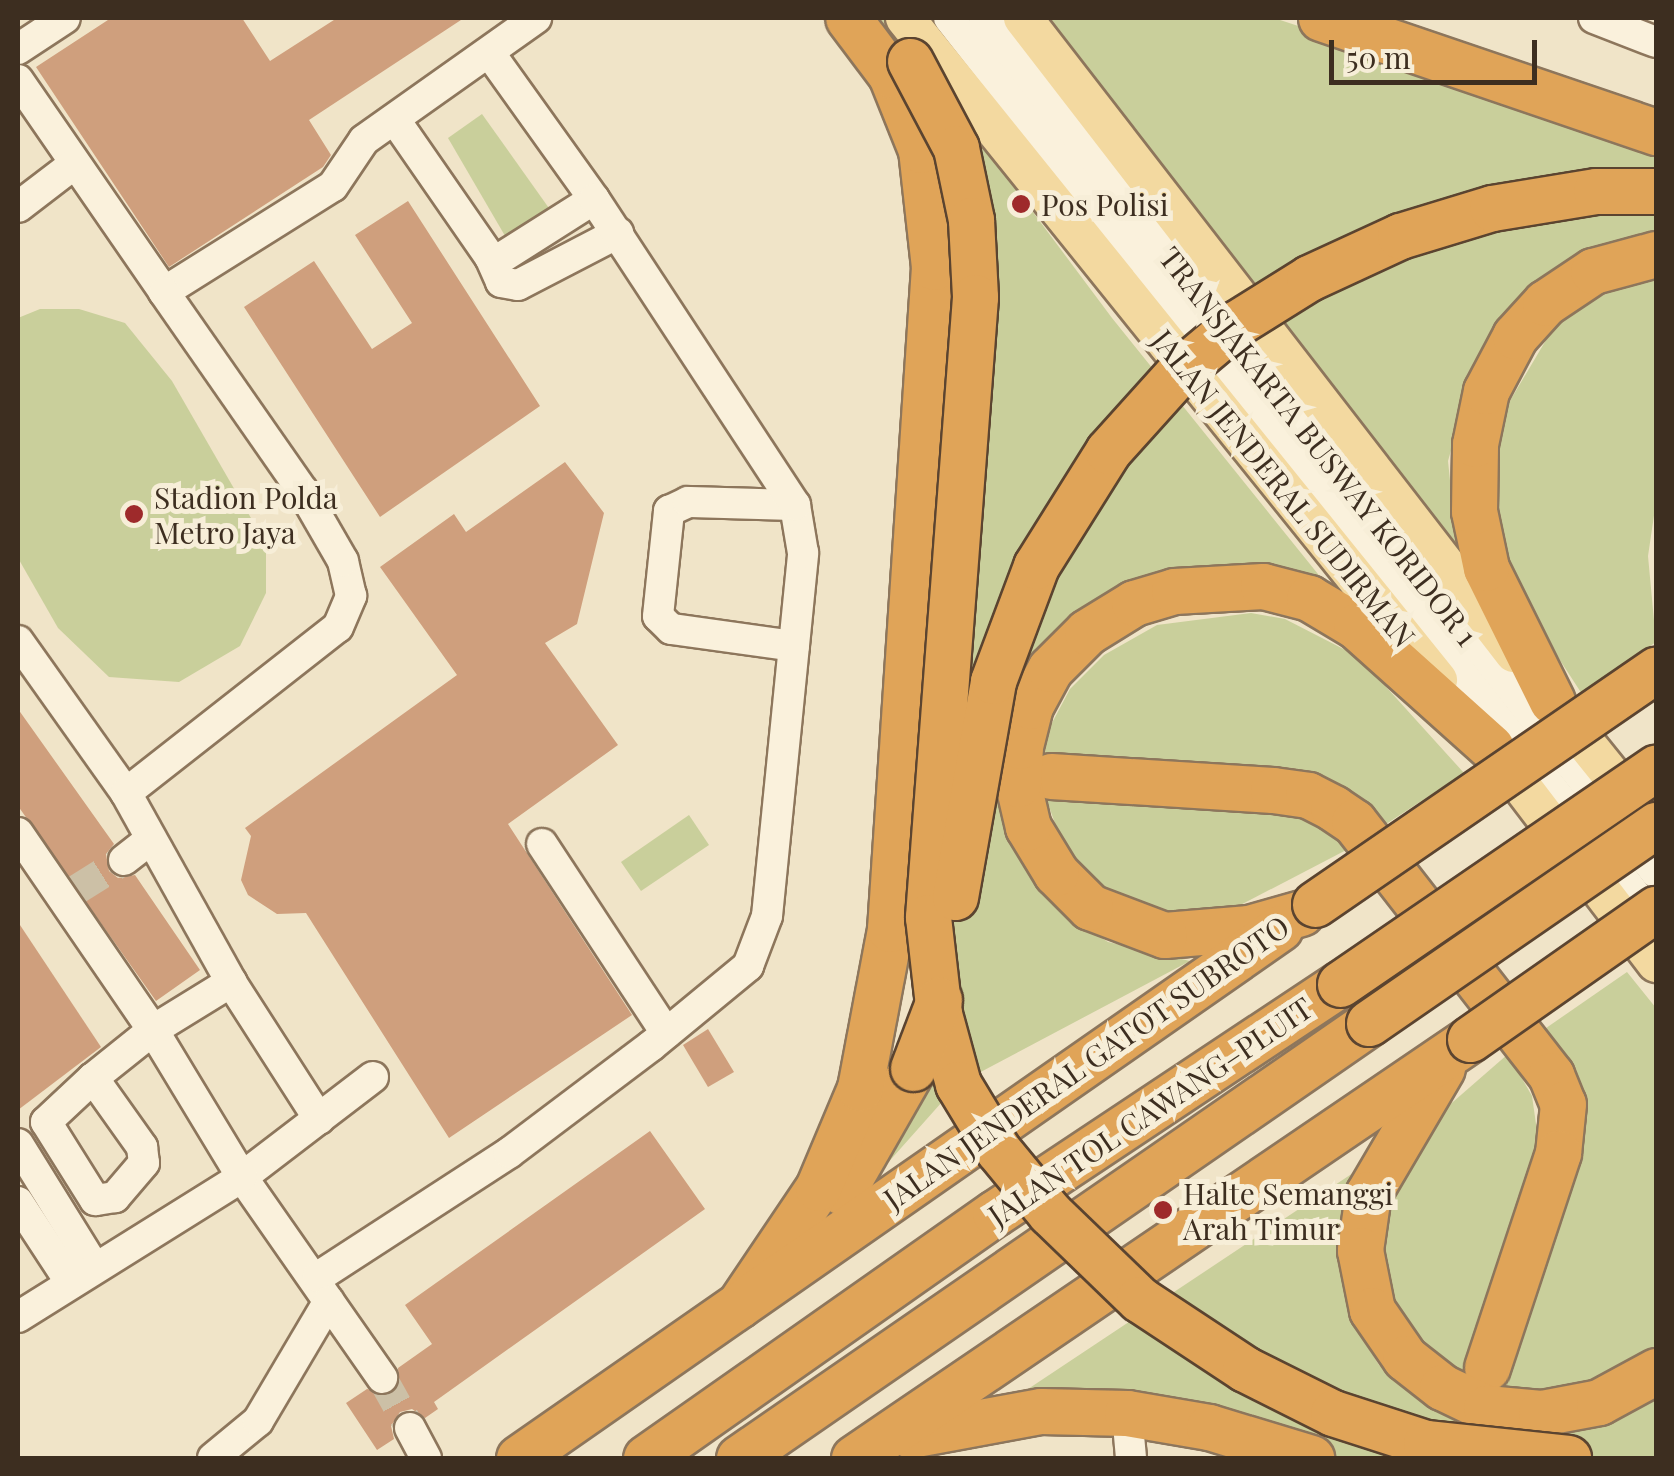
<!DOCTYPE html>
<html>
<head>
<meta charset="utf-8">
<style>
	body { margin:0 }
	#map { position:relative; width:1674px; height:1476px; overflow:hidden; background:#f0e4c8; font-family:"Playfair Display",serif }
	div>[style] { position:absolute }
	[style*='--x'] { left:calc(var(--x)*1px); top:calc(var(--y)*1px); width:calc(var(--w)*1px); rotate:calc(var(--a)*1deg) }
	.green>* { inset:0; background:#c9cf9b }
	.building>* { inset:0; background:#cf9f7d }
	.minor-tunnel>* { height:30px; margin-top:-15px; transform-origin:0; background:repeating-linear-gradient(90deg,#ccc0a6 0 30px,transparent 0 45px) }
	.roads { filter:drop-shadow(2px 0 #8d765c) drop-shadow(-2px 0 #8d765c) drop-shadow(0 2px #8d765c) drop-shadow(0 -2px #8d765c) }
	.minor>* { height:30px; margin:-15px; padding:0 15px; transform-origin:15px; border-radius:15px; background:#faf1dc }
	.major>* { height:38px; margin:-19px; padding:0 19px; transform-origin:19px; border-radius:19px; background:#f3d9a0 }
	.highway>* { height:45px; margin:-22.5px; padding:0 22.5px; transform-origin:22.5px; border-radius:22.5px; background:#e0a458 }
	.bridges { filter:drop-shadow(2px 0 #5b4430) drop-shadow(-2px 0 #5b4430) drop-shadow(0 2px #5b4430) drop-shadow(0 -2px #5b4430) }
	.highway-bridge>* { height:45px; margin:-22.5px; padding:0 22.5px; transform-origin:22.5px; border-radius:22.5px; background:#e0a458 }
	.dots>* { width:28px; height:28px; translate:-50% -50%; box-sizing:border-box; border:5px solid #f7eed8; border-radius:50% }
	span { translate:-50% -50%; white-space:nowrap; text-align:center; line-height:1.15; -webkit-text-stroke:10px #f7eed8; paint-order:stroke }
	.poi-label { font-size:30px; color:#3d2e20 }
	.left { translate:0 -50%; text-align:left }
	.street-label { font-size:30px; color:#3d2e20 }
	.frame { position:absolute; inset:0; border:20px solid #3d2e20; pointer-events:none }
	.scale { position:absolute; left:1329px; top:40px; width:208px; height:45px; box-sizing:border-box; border:5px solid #3d2e20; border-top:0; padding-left:12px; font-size:30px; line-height:35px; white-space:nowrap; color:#3d2e20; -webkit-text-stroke:8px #f7eed8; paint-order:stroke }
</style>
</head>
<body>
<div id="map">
	<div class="green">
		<i style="clip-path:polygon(880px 18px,888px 18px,1112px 318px,1326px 584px,1276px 580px,1058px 637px,1014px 838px,1026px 868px,1069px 917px,1108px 942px,1190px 961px,958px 1084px,796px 1266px,938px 1003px,910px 61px)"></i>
		<i style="clip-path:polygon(1045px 18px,1274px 18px,1656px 144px,1656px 236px,1472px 375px,1448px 461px,1458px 558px)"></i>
		<i style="clip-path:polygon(482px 114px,551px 211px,508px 241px,448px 138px)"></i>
		<i style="clip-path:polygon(1656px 270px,1656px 502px,1648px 556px,1656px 642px,1582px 694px,1500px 568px,1493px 472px,1501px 416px,1552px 330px,1587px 303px)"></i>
		<i style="clip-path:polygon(40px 309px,79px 309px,125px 323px,172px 381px,266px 544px,266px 593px,240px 646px,179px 682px,109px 677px,58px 628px,18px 558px,18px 318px)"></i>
		<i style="clip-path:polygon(1251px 613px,1285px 619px,1359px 657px,1464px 773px,1374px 832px,1362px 817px,1043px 764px,1045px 736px,1070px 689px,1104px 655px,1157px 625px)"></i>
		<i style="clip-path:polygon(1042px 787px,1292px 806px,1352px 847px,1227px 912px,1150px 917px,1071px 868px)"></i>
		<i style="clip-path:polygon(689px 815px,709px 845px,641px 891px,621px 862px)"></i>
		<i style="clip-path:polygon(1627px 972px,1656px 1008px,1656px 1354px,1602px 1387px,1535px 1398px,1494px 1391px,1570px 1146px,1536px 1035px)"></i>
		<i style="clip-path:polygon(1508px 1054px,1532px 1096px,1539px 1145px,1465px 1378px,1426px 1354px,1393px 1307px,1381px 1251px,1388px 1202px,1414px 1147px,1446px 1108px)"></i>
		<i style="clip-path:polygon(1353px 1173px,1338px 1240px,1353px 1323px,1379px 1365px,1414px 1394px,1483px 1431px,1545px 1436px,1611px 1423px,1656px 1395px,1656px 1458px,1311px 1458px,998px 1409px)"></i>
	</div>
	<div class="building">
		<i style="clip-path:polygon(111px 18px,242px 18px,270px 61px,337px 18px,464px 18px,309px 120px,331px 155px,323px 167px,169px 267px,36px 67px)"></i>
		<i style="clip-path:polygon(408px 201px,540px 406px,380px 517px,244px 307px,314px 261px,372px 349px,412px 323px,355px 235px)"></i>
		<i style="clip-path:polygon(565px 462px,604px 513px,577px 624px,545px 643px,618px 745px,508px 824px,632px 1015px,449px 1138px,306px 913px,277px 914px,248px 895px,241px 880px,251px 836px,245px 828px,457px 675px,380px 567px,454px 514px,466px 532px)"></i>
		<i style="clip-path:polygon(18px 709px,114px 844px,106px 854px,109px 871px,118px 878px,135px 875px,200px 970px,156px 1001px,18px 806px)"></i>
		<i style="clip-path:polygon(18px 922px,101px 1047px,18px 1110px)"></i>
		<i style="clip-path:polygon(708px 1029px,734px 1072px,708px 1087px,683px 1045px)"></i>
		<i style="clip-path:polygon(650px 1131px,705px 1209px,434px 1402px,438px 1409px,425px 1418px,412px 1409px,400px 1412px,391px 1426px,394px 1439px,377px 1450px,346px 1403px,367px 1389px,392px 1394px,399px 1385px,398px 1368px,432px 1344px,405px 1305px)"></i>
	</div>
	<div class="minor-tunnel">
		<i style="--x:76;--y:890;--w:57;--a:-32"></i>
		<i style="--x:382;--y:1378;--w:57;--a:60.8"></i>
	</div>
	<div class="roads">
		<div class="minor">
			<i style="--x:949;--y:18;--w:1147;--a:51.94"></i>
			<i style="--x:984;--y:18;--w:1087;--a:51.83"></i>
			<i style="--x:1594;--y:18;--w:66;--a:21.2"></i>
			<i style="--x:18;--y:49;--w:56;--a:-33.4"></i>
			<i style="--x:18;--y:80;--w:257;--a:55.4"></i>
			<i style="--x:164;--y:292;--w:199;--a:-32.1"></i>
			<i style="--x:333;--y:186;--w:55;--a:-56"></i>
			<i style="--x:364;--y:140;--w:211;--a:-35.3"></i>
			<i style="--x:395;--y:120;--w:167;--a:55.3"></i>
			<i style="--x:490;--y:257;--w:11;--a:5"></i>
			<i style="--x:501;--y:258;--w:110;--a:-32.4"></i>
			<i style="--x:594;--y:199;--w:177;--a:-125.6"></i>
			<i style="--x:18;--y:207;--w:71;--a:-37.5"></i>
			<i style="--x:490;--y:257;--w:27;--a:66"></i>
			<i style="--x:501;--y:282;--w:17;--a:10"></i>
			<i style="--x:518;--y:285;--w:113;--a:-27.5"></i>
			<i style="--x:18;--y:641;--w:186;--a:54.6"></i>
			<i style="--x:126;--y:793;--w:216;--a:60.9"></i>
			<i style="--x:231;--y:982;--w:163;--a:57.3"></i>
			<i style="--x:794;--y:646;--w:124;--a:-172.1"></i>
			<i style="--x:671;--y:629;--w:18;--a:-135"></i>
			<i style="--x:658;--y:616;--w:106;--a:-84"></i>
			<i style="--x:669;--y:511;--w:21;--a:-25"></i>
			<i style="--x:688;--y:502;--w:107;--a:1.6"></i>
			<i style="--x:126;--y:793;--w:269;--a:-38.1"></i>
			<i style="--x:338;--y:627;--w:34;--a:-67"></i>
			<i style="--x:351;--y:596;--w:36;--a:-103"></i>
			<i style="--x:343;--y:561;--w:82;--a:-120"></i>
			<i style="--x:302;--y:490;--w:241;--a:-124.9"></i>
			<i style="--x:18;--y:833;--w:239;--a:55.6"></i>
			<i style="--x:153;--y:1030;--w:77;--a:141.3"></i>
			<i style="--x:93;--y:1078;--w:85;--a:54.6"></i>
			<i style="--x:142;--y:1147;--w:16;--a:83"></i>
			<i style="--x:144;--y:1163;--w:45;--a:130.5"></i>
			<i style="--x:115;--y:1197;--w:20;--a:171"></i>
			<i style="--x:95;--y:1200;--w:92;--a:-122.1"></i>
			<i style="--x:46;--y:1122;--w:64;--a:-43.1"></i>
			<i style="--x:542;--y:844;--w:226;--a:56.7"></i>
			<i style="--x:124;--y:860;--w:34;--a:-38"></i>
			<i style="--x:373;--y:1077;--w:165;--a:142.6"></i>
			<i style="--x:242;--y:1177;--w:245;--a:55.1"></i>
			<i style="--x:18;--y:1144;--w:146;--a:58.2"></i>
			<i style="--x:18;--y:1202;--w:97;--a:56.8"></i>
			<i style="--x:318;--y:1277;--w:228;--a:-33"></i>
			<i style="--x:509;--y:1153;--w:178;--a:-37"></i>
			<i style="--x:651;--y:1046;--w:126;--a:-39.5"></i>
			<i style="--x:748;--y:966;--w:53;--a:-69.2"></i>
			<i style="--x:767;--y:916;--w:365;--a:-84.3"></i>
			<i style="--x:803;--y:553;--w:49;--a:-99.5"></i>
			<i style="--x:795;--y:505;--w:366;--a:-123.3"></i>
			<i style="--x:18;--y:1317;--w:264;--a:-32"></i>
			<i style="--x:242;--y:1177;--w:172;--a:-121.2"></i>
			<i style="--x:153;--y:1030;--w:92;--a:-31.6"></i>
			<i style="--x:1127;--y:1413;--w:45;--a:84.9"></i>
			<i style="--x:410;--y:1428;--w:34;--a:62"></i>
			<i style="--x:213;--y:1458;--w:58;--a:-39.4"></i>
			<i style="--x:258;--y:1421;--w:139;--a:-59.4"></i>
		</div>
		<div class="major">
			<i style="--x:905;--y:18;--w:850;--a:51.16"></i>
			<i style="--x:1023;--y:18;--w:803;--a:52.29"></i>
			<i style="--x:1554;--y:704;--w:140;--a:51.1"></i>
			<i style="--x:1494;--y:750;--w:268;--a:52.7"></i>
		</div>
		<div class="highway">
			<i style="--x:1321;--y:18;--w:354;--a:18.8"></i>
			<i style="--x:1552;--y:701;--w:148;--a:-116.4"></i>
			<i style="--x:1486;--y:568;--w:58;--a:-101.9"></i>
			<i style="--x:1474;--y:511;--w:67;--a:-89.1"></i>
			<i style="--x:1475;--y:444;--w:54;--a:-78.3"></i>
			<i style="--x:1486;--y:391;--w:62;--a:-62.2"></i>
			<i style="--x:1515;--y:336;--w:45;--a:-47.7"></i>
			<i style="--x:1545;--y:303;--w:58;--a:-33.7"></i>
			<i style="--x:1593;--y:271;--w:65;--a:-15.1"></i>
			<i style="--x:1051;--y:776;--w:222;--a:3.6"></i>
			<i style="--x:1273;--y:790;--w:35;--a:8"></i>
			<i style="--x:1308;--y:795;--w:28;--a:27"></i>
			<i style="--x:1333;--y:808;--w:25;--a:34"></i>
			<i style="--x:1354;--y:822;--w:321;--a:52.1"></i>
			<i style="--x:1551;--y:1075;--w:31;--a:68"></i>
			<i style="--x:1563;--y:1104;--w:49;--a:95.8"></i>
			<i style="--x:1558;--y:1153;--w:226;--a:108.3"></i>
			<i style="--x:1301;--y:913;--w:54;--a:163.9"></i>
			<i style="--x:1249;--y:928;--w:85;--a:175.3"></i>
			<i style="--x:1164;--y:935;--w:79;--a:-159.3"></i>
			<i style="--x:1090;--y:907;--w:48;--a:-135"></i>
			<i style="--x:1056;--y:873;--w:54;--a:-121.3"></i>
			<i style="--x:1028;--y:827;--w:44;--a:-103.1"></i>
			<i style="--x:1018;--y:784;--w:38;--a:-87"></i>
			<i style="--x:1020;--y:746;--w:41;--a:-76"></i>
			<i style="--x:1030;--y:706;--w:42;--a:-61.6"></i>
			<i style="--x:1050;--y:669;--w:52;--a:-45"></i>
			<i style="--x:1087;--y:632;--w:55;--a:-31.7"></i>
			<i style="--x:1134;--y:603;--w:42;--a:-16.7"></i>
			<i style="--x:1174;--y:591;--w:89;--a:-3.2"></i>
			<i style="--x:1263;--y:586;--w:48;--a:14.6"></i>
			<i style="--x:1309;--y:598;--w:55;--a:30.8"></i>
			<i style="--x:1356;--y:626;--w:181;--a:41.9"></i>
			<i style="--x:1442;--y:1068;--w:146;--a:120.4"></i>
			<i style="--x:1368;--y:1194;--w:57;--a:98.1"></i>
			<i style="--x:1360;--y:1250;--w:61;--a:78.7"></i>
			<i style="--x:1372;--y:1310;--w:58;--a:55.5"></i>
			<i style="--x:1405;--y:1358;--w:47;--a:38.1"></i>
			<i style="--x:1442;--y:1387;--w:49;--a:25.5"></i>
			<i style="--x:1486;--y:1408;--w:55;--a:5.2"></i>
			<i style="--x:1541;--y:1413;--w:59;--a:-10.7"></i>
			<i style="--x:1599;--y:1402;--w:65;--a:-28.5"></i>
			<i style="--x:842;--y:1192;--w:143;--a:-60.2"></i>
			<i style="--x:739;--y:1305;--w:141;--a:-56"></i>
			<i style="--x:818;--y:1188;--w:108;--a:-67.2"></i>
			<i style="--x:860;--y:1088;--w:162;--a:-79.3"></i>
			<i style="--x:890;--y:929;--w:663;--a:-86.2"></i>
			<i style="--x:934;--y:267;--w:118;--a:-96.3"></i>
			<i style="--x:921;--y:150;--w:81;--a:-111.8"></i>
			<i style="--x:891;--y:75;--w:71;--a:-127"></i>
			<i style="--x:910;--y:1435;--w:133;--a:-10.4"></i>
			<i style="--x:1041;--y:1411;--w:86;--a:1.3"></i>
			<i style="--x:1127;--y:1413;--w:83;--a:9.7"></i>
			<i style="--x:1209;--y:1427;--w:107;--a:16.9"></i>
			<i style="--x:519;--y:1458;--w:927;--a:-34.86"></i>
			<i style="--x:646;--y:1458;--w:426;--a:-35.1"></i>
			<i style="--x:995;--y:1213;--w:414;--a:-33.6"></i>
			<i style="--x:739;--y:1458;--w:766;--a:-34.62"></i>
			<i style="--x:854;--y:1458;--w:745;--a:-34.22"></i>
		</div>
	</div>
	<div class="bridges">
		<div class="highway-bridge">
			<i style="--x:910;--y:61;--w:98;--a:62.1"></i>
			<i style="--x:956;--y:148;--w:74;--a:78.2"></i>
			<i style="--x:971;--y:220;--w:77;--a:87"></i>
			<i style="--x:975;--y:297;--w:622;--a:94.34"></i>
			<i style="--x:928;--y:917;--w:98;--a:83.5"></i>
			<i style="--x:939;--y:1014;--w:73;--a:74.8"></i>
			<i style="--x:958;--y:1084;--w:77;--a:58.8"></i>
			<i style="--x:998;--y:1150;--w:82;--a:50.5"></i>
			<i style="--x:1050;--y:1213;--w:124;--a:44"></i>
			<i style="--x:1139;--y:1299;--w:127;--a:33.4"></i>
			<i style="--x:1245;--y:1369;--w:98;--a:26.6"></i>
			<i style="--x:1333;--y:1413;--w:98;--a:17.9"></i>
			<i style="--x:1426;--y:1443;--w:143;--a:6"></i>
			<i style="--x:955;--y:897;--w:219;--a:-80"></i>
			<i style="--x:993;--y:681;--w:123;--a:-69.5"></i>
			<i style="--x:1036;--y:566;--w:136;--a:-57.9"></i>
			<i style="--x:1108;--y:451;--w:109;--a:-48"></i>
			<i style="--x:1181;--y:370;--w:73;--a:-40"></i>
			<i style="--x:1237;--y:323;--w:85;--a:-32"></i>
			<i style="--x:1309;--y:278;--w:100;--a:-24.8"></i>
			<i style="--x:1400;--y:236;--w:96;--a:-16.9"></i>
			<i style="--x:1492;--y:208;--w:105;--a:-9.3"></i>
			<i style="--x:1596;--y:191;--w:60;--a:0"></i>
			<i style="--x:1315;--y:904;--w:414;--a:-34.5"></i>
			<i style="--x:1340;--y:984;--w:383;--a:-34.4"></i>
			<i style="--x:1369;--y:1023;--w:349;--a:-34.6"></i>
			<i style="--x:1470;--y:1039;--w:227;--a:-35"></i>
			<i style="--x:913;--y:1068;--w:73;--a:-69.1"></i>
		</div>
	</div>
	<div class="dots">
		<i style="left:1021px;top:204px;background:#9e2a2b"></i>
		<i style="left:134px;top:514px;background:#9e2a2b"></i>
		<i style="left:1163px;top:1210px;background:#9e2a2b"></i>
	</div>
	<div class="poi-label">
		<span class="left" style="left:1041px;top:204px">Pos Polisi</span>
		<span class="left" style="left:154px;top:514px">Stadion Polda<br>Metro Jaya</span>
		<span class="left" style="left:1183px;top:1210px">Halte Semanggi<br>Arah Timur</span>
	</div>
	<div class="street-label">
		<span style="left:1319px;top:446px;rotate:52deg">TRANSJAKARTA BUSWAY KORIDOR 1</span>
		<span style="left:1284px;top:488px;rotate:51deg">JALAN JENDERAL SUDIRMAN</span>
		<span style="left:1086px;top:1062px;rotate:-35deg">JALAN JENDERAL GATOT SUBROTO</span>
		<span style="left:1150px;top:1111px;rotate:-34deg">JALAN TOL CAWANG–PLUIT</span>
	</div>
	<div class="frame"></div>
	<div class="scale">50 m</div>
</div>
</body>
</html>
